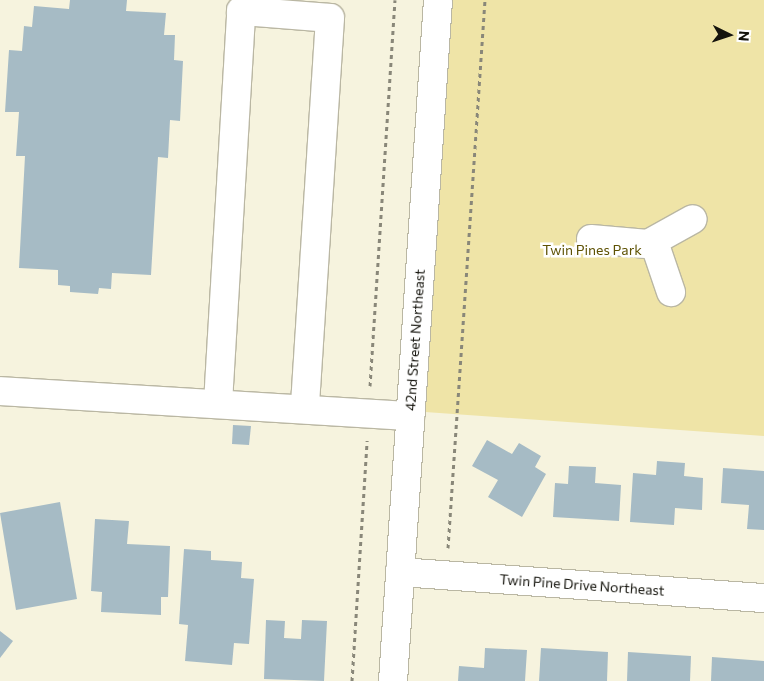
<!DOCTYPE html>
<html>
<head>
<meta charset="utf-8">
<style>
	body { margin:0 }
	#map { position:relative; width:764px; height:681px; overflow:hidden; background:#f6f3de; font-family:Commissioner,sans-serif }
	div>[style] { position:absolute }
	[style*='--x'] { left:calc(var(--x)*1px); top:calc(var(--y)*1px); width:calc(var(--w)*1px); rotate:calc(var(--a)*1deg) }
	.green>* { inset:0; background:#efe4a7 }
	.building>* { inset:0; background:#a6bbc5 }
	.path>* { height:3px; margin-top:-1.5px; transform-origin:0; background:repeating-linear-gradient(90deg,#898779 0 4px,transparent 0 8px) }
	.roads { filter:drop-shadow(1px 0 #bab7a3) drop-shadow(-1px 0 #bab7a3) drop-shadow(0 1px #bab7a3) drop-shadow(0 -1px #bab7a3) }
	.minor>* { height:28px; margin:-14px; padding:0 14px; transform-origin:14px; border-radius:14px; background:#fff }
	.major>* { height:28px; margin:-14px; padding:0 14px; transform-origin:14px; border-radius:14px; background:#fff }
	span { translate:-50% -50%; white-space:nowrap; text-align:center; line-height:1.15; -webkit-text-stroke:5px #fff; paint-order:stroke }
	.park-label { font-size:14px; color:#5e5204 }
	.street-label { font-size:14px; color:#15140d }
	.north { position:absolute; left:704px; top:10px; width:50px; height:50px; -webkit-text-stroke:4px #fff; paint-order:stroke; rotate:94deg; font-size:14px; font-weight:700; line-height:20px; text-align:center; color:#15140d }
	.north::after { content:''; display:block; margin:auto; width:18px; height:22px; background:#15140d; clip-path:polygon(50% 0,100% 100%,50% 72%,0 100%) }
</style>
</head>
<body>
<div id="map">
	<div class="green">
		<i style="clip-path:polygon(438px 0,764px 0,764px 436px,411px 411px)"></i>
	</div>
	<div class="building">
		<i style="clip-path:polygon(70px 0,127px 0,126px 11px,166px 13px,164px 35px,175px 35px,174px 60px,183px 61px,180px 121px,170px 120px,168px 158px,158px 157px,151px 275px,112px 273px,111px 289px,99px 288px,98px 294px,70px 292px,70px 286px,58px 285px,58px 270px,19px 268px,25px 156px,16px 156px,19px 112px,5px 112px,9px 50px,22px 51px,24px 26px,32px 27px,34px 6px,69px 9px)"></i>
		<i style="clip-path:polygon(233px 425px,251px 426px,249px 445px,232px 444px)"></i>
		<i style="clip-path:polygon(487px 440px,512px 454px,519px 443px,541px 456px,535px 467px,546px 474px,522px 517px,488px 497px,498px 480px,472px 466px)"></i>
		<i style="clip-path:polygon(657px 461px,685px 463px,684px 476px,703px 478px,702px 510px,675px 508px,674px 525px,630px 522px,633px 473px,656px 475px)"></i>
		<i style="clip-path:polygon(569px 466px,596px 467px,595px 483px,621px 485px,619px 521px,553px 517px,555px 483px,568px 484px)"></i>
		<i style="clip-path:polygon(723px 468px,764px 471px,764px 530px,747px 529px,749px 505px,721px 503px)"></i>
		<i style="clip-path:polygon(60px 502px,77px 599px,16px 610px,0 513px)"></i>
		<i style="clip-path:polygon(95px 519px,129px 521px,127px 544px,170px 546px,168px 597px,161px 597px,161px 615px,101px 612px,102px 592px,91px 591px)"></i>
		<i style="clip-path:polygon(184px 549px,211px 551px,211px 560px,242px 562px,241px 578px,254px 579px,249px 644px,234px 643px,232px 665px,185px 661px,188px 625px,179px 624px)"></i>
		<i style="clip-path:polygon(266px 620px,285px 621px,284px 638px,301px 639px,302px 620px,327px 621px,324px 681px,264px 679px)"></i>
		<i style="clip-path:polygon(0 631px,13px 641px,0 658px)"></i>
		<i style="clip-path:polygon(485px 648px,527px 650px,525px 681px,458px 681px,459px 666px,484px 668px)"></i>
		<i style="clip-path:polygon(541px 648px,608px 652px,607px 681px,539px 681px)"></i>
		<i style="clip-path:polygon(628px 652px,691px 656px,690px 681px,627px 681px)"></i>
		<i style="clip-path:polygon(712px 657px,764px 661px,764px 681px,711px 681px)"></i>
	</div>
	<div class="path">
		<i style="--x:370;--y:386;--w:387;--a:-86.3"></i>
		<i style="--x:448;--y:548;--w:549;--a:-86.14"></i>
		<i style="--x:352;--y:681;--w:241;--a:-86.4"></i>
	</div>
	<div class="roads">
		<div class="minor">
			<i style="--x:591;--y:239;--w:57;--a:5"></i>
			<i style="--x:648;--y:244;--w:51;--a:-29.1"></i>
			<i style="--x:654;--y:242;--w:53;--a:71.2"></i>
			<i style="--x:0;--y:391;--w:411;--a:3.5"></i>
			<i style="--x:218;--y:403;--w:393;--a:-86.6"></i>
			<i style="--x:241;--y:11;--w:89;--a:4.5"></i>
			<i style="--x:330;--y:18;--w:392;--a:93.7"></i>
			<i style="--x:400;--y:572;--w:365;--a:4.1"></i>
		</div>
		<div class="major">
			<i style="--x:393;--y:681;--w:682;--a:-86.22"></i>
		</div>
	</div>
	<div class="park-label">
		<span style="left:592px;top:250px">Twin Pines Park</span>
	</div>
	<div class="street-label">
		<span style="left:415px;top:340px;rotate:-86deg">42nd Street Northeast</span>
		<span style="left:582px;top:585px;rotate:4deg">Twin Pine Drive Northeast</span>
	</div>
	<div class="north">N</div>
</div>
</body>
</html>
